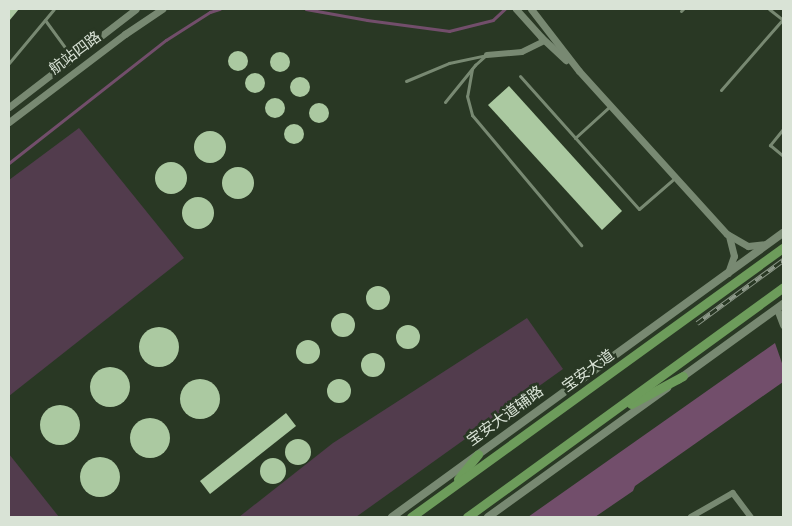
<!DOCTYPE html>
<html>
<head>
<meta charset="utf-8">
<style>
	body { margin:0 }
	#map { position:relative; width:792px; height:526px; overflow:hidden; background:#293824; font-family:Overpass,"Noto Sans SC",sans-serif }
	div>[style] { position:absolute }
	[style*='--x'] { left:calc(var(--x)*1px); top:calc(var(--y)*1px); width:calc(var(--w)*1px); rotate:calc(var(--a)*1deg) }
	.green>* { inset:0; background:#523c4d }
	.water>* { inset:0; background:#724e6b }
	.stream>* { height:2.5px; margin:-1.25px; padding:0 1.25px; transform-origin:1.25px; border-radius:1.25px; background:#724e6b }
	.building>* { inset:0; background:#abc9a1 }
	.round { border-radius:50% }
	.service>* { height:3px; margin:-1.5px; padding:0 1.5px; transform-origin:1.5px; border-radius:1.5px; background:#788972 }
	.minor>* { height:5.5px; margin:-2.75px; padding:0 2.75px; transform-origin:2.75px; border-radius:2.75px; background:#788972 }
	.tertiary>* { height:7px; margin:-3.5px; padding:0 3.5px; transform-origin:3.5px; border-radius:3.5px; background:#788972 }
	.secondary>* { height:8px; margin:-4px; padding:0 4px; transform-origin:4px; border-radius:4px; background:#788972 }
	.primary>* { height:9px; margin:-4.5px; padding:0 4.5px; transform-origin:4.5px; border-radius:4.5px; background:#6d9c5b }
	.rail>* { height:4.5px; margin-top:-2.25px; transform-origin:0; background:repeating-linear-gradient(90deg,#293824 0 8px,#8c9888 0 16px); box-sizing:border-box; border-block:1px solid #8c9888 }
	span { translate:-50% -50%; white-space:nowrap; text-align:center; line-height:1.15; -webkit-text-stroke:5px #293824; paint-order:stroke }
	.street-label { font-size:15px; color:#d9e3d6 }
	.frame { position:absolute; inset:0; border:10px solid #d9e3d6; pointer-events:none }
</style>
</head>
<body>
<div id="map">
	<div class="green">
		<i style="clip-path:polygon(79px 128px,184px 258px,9px 396px,9px 180px)"></i>
		<i style="clip-path:polygon(527px 318px,563px 369px,356px 517px,239px 517px,333px 443px)"></i>
		<i style="clip-path:polygon(9px 454px,59px 517px,9px 517px)"></i>
	</div>
	<div class="water">
		<i style="clip-path:polygon(775px 343px,783px 366px,783px 382px,635px 486px,633px 491px,595px 517px,528px 517px)"></i>
	</div>
	<div class="stream">
		<i style="--x:306;--y:9;--w:62;--a:10.2"></i>
		<i style="--x:367;--y:20;--w:83;--a:7.6"></i>
		<i style="--x:449;--y:31;--w:45;--a:-14"></i>
		<i style="--x:493;--y:20;--w:16;--a:-43"></i>
		<i style="--x:9;--y:163;--w:199;--a:-38.1"></i>
		<i style="--x:166;--y:40;--w:52;--a:-32.5"></i>
		<i style="--x:210;--y:12;--w:10;--a:-17"></i>
	</div>
	<div class="building">
		<i style="clip-path:polygon(9px 9px,19px 9px,9px 21px)"></i>
		<i class="round" style="left:228px;top:51px;width:20px;height:20px"></i>
		<i class="round" style="left:270px;top:52px;width:20px;height:20px"></i>
		<i class="round" style="left:245px;top:73px;width:20px;height:20px"></i>
		<i class="round" style="left:290px;top:77px;width:20px;height:20px"></i>
		<i style="clip-path:polygon(509px 86px,622px 211px,602px 230px,488px 105px)"></i>
		<i class="round" style="left:265px;top:98px;width:20px;height:20px"></i>
		<i class="round" style="left:309px;top:103px;width:20px;height:20px"></i>
		<i class="round" style="left:284px;top:124px;width:20px;height:20px"></i>
		<i class="round" style="left:194px;top:131px;width:32px;height:32px"></i>
		<i class="round" style="left:155px;top:162px;width:32px;height:32px"></i>
		<i class="round" style="left:222px;top:167px;width:32px;height:32px"></i>
		<i class="round" style="left:182px;top:197px;width:32px;height:32px"></i>
		<i class="round" style="left:366px;top:286px;width:24px;height:24px"></i>
		<i class="round" style="left:331px;top:313px;width:24px;height:24px"></i>
		<i class="round" style="left:396px;top:325px;width:24px;height:24px"></i>
		<i class="round" style="left:139px;top:327px;width:40px;height:40px"></i>
		<i class="round" style="left:296px;top:340px;width:24px;height:24px"></i>
		<i class="round" style="left:361px;top:353px;width:24px;height:24px"></i>
		<i class="round" style="left:90px;top:367px;width:40px;height:40px"></i>
		<i class="round" style="left:327px;top:379px;width:24px;height:24px"></i>
		<i class="round" style="left:180px;top:379px;width:40px;height:40px"></i>
		<i class="round" style="left:40px;top:405px;width:40px;height:40px"></i>
		<i style="clip-path:polygon(286px 413px,296px 426px,210px 494px,200px 481px)"></i>
		<i class="round" style="left:130px;top:418px;width:40px;height:40px"></i>
		<i class="round" style="left:285px;top:439px;width:26px;height:26px"></i>
		<i class="round" style="left:80px;top:457px;width:40px;height:40px"></i>
		<i class="round" style="left:260px;top:458px;width:26px;height:26px"></i>
	</div>
	<div class="service">
		<i style="--x:769;--y:9;--w:18;--a:38"></i>
		<i style="--x:681;--y:11;--w:3;--a:-45"></i>
		<i style="--x:45;--y:20;--w:46;--a:53.9"></i>
		<i style="--x:9;--y:63;--w:70;--a:-50.2"></i>
		<i style="--x:472;--y:69;--w:27;--a:100"></i>
		<i style="--x:467;--y:96;--w:20;--a:75"></i>
		<i style="--x:472;--y:115;--w:170;--a:50"></i>
		<i style="--x:520;--y:76;--w:178;--a:48.2"></i>
		<i style="--x:639;--y:209;--w:49;--a:-40.9"></i>
		<i style="--x:406;--y:81;--w:47;--a:-22.7"></i>
		<i style="--x:449;--y:63;--w:38;--a:-12"></i>
		<i style="--x:721;--y:90;--w:93;--a:-48.9"></i>
		<i style="--x:445;--y:102;--w:48;--a:-51"></i>
		<i style="--x:475;--y:65;--w:15;--a:-42"></i>
		<i style="--x:783;--y:129;--w:21;--a:129"></i>
		<i style="--x:770;--y:145;--w:17;--a:40"></i>
		<i style="--x:575;--y:138;--w:47;--a:-42.4"></i>
	</div>
	<div class="minor">
		<i style="--x:487;--y:55;--w:35;--a:-5"></i>
		<i style="--x:522;--y:52;--w:25;--a:-26"></i>
		<i style="--x:691;--y:517;--w:48;--a:-29.7"></i>
		<i style="--x:733;--y:493;--w:30;--a:53"></i>
	</div>
	<div class="tertiary">
		<i style="--x:516;--y:9;--w:38;--a:48"></i>
		<i style="--x:541;--y:37;--w:34;--a:43"></i>
		<i style="--x:531;--y:9;--w:78;--a:52.3"></i>
		<i style="--x:579;--y:71;--w:220;--a:47.8"></i>
		<i style="--x:727;--y:234;--w:24;--a:30"></i>
		<i style="--x:748;--y:246;--w:18;--a:-6"></i>
		<i style="--x:9;--y:107;--w:160;--a:-37.7"></i>
		<i style="--x:9;--y:122;--w:146;--a:-37.2"></i>
		<i style="--x:125;--y:34;--w:45;--a:-34"></i>
		<i style="--x:728;--y:273;--w:18;--a:-71"></i>
		<i style="--x:734;--y:256;--w:21;--a:-104"></i>
		<i style="--x:777;--y:309;--w:17;--a:69"></i>
	</div>
	<div class="secondary">
		<i style="--x:678;--y:380;--w:130;--a:-35.9"></i>
		<i style="--x:392;--y:517;--w:483;--a:-36"></i>
		<i style="--x:488;--y:517;--w:221;--a:-35.8"></i>
	</div>
	<div class="primary">
		<i style="--x:631;--y:404;--w:59;--a:-28.3"></i>
		<i style="--x:458;--y:479;--w:32;--a:-51"></i>
		<i style="--x:411;--y:517;--w:459;--a:-35.9"></i>
		<i style="--x:467;--y:517;--w:391;--a:-36"></i>
	</div>
	<div class="rail">
		<i style="--x:697;--y:323;--w:107;--a:-36.2"></i>
	</div>
	<div class="street-label">
		<span style="left:76px;top:54px;rotate:-37deg">航站四路</span>
		<span style="left:589px;top:372px;rotate:-36deg">宝安大道</span>
		<span style="left:506px;top:417px;rotate:-36deg">宝安大道辅路</span>
	</div>
	<div class="frame"></div>
</div>
</body>
</html>
